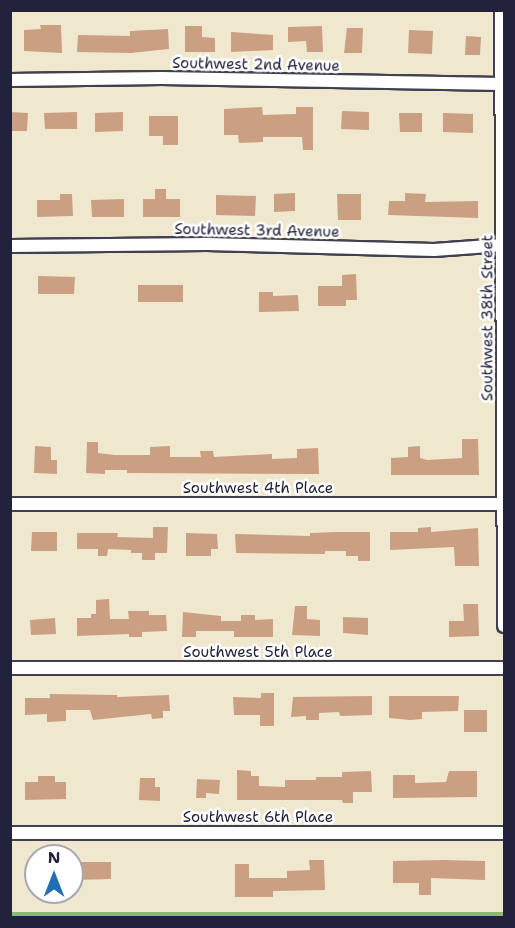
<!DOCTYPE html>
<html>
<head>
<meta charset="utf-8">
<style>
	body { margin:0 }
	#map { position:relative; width:515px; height:928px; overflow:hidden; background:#f0e8ce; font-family:"Shantell Sans",sans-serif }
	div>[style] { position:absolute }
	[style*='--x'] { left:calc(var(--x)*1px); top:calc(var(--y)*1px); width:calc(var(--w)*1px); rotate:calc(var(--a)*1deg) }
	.forest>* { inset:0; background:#8ab972 }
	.building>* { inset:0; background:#cb9f82 }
	.roads { filter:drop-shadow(2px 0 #414051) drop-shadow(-2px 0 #414051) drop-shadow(0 2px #414051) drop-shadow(0 -2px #414051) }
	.minor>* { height:12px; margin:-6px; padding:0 6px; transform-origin:6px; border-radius:6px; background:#fff }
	span { translate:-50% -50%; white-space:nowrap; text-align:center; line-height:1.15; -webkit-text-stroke:5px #fff; paint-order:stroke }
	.street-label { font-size:15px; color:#22223b }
	.frame { position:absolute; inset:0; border:12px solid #22223b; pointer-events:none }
	.north { position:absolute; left:24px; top:844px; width:60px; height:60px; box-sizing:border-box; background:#fff; border:2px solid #a7a7b1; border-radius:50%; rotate:0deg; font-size:16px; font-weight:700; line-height:24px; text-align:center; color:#22223b }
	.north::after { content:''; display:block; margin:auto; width:21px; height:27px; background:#1f6fb2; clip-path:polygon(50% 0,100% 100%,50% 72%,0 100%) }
</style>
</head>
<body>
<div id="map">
	<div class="forest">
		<i style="clip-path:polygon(11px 912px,504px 912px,504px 917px,11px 918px)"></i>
	</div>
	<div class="building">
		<i style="clip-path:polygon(40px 25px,61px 25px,62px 53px,24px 51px,24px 30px,41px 29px)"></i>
		<i style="clip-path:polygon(185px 26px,202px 26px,202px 37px,215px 38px,215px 52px,185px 52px)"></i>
		<i style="clip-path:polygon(322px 26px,323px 52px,307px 52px,306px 41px,288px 42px,288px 27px)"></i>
		<i style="clip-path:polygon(347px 28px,363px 28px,362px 53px,344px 53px)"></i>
		<i style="clip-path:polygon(168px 29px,169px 49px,131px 53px,77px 52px,78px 35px,130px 36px,130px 31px)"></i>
		<i style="clip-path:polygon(409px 30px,433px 31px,432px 54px,408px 53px)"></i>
		<i style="clip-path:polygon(231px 32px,273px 35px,273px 50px,231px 52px)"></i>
		<i style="clip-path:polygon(466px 36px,481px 37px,480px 55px,465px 55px)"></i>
		<i style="clip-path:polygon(262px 107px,263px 115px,296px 114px,296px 107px,313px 107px,313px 150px,303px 150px,302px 137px,263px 137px,263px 142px,239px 143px,238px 135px,224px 135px,224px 109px)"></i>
		<i style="clip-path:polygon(342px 111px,369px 112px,369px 130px,341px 129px)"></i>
		<i style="clip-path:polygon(10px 112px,28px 113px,27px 131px,10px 131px)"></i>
		<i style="clip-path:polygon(77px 112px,77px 129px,45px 129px,44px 113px)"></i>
		<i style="clip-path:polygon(123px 112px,123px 131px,95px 132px,95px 113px)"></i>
		<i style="clip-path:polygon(399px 113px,422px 113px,422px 132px,400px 132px)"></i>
		<i style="clip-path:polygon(443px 113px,473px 114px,473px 133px,443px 132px)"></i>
		<i style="clip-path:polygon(149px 116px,178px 116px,178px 145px,163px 145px,163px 136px,149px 136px)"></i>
		<i style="clip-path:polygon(155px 189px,166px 189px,166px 199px,180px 199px,180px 217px,143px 217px,143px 199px,155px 199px)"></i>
		<i style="clip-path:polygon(295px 193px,295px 211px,274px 212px,274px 194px)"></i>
		<i style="clip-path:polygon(405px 193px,426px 194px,425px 202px,478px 201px,478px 218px,388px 215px,389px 201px,405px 201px)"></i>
		<i style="clip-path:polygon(60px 194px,72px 194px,73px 216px,37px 217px,37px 200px,60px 200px)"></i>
		<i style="clip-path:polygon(337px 194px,361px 194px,361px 220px,338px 220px)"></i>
		<i style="clip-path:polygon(216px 195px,256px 196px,255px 216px,216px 215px)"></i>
		<i style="clip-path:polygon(124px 199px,124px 217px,92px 217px,91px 200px)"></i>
		<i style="clip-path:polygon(356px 274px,357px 300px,346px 300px,346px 306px,318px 306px,318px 286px,342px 286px,342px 275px)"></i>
		<i style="clip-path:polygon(38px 276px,75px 277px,74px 294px,38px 294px)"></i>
		<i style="clip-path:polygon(138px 285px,183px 285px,183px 302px,138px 302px)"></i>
		<i style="clip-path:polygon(259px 292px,273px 292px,273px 296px,298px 295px,299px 311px,259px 312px)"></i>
		<i style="clip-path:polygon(462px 439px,478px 439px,479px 475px,391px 475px,391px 458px,408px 457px,408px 447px,420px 446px,420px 458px,427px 460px,462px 458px)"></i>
		<i style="clip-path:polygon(87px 442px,98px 442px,98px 453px,115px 455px,150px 455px,150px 447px,170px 446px,170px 457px,201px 457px,200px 451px,213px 451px,214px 457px,272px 454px,272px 459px,297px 458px,297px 449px,318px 448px,319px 474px,127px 473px,127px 470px,105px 470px,105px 474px,86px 473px)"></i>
		<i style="clip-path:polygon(35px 446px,51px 447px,51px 460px,57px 460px,57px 474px,34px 473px)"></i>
		<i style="clip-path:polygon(153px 527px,168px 527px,167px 553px,155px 553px,155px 560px,142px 560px,142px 553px,131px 553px,131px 550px,108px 549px,107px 556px,98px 556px,98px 549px,77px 549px,77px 533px,118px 533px,117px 537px,153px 538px)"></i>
		<i style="clip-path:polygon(431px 527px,431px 532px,478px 528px,479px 566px,455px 566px,454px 547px,390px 550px,390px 532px,418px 532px,418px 528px)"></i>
		<i style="clip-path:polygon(32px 532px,57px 532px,57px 551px,31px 551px)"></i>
		<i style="clip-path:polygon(338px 532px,370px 532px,370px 561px,358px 561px,358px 556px,346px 556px,346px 551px,325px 551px,325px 554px,236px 553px,235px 534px,310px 536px,310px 533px)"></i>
		<i style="clip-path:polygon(186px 533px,217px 534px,218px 549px,211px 549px,211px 556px,186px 556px)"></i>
		<i style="clip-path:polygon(109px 599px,110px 619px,129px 619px,128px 611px,149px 611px,149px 615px,166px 615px,167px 631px,142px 632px,142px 637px,129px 637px,129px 634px,77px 636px,77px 618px,91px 618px,91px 614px,96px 614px,96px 600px)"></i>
		<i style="clip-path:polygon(463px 604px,478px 604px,479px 636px,449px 637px,449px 621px,464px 621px)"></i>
		<i style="clip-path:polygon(295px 606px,307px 606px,307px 619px,320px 620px,320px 636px,292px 635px)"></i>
		<i style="clip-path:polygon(183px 612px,221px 616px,221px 621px,241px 621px,241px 615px,255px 615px,255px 620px,273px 619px,273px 637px,234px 637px,234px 631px,196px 631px,196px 637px,182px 637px)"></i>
		<i style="clip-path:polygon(343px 617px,368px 618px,368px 635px,343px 633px)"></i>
		<i style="clip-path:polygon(55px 618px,56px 634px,31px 635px,30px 620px)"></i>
		<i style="clip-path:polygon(261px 693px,274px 693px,274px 726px,260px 726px,260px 715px,234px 715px,233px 697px,261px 698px)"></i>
		<i style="clip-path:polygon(50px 694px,117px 695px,117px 697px,169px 695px,170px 711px,163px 711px,163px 718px,152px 719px,151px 714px,93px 720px,90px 710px,66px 710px,66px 721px,47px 722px,47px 714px,25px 715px,25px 698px,50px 698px)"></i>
		<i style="clip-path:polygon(372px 696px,372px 715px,340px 716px,339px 712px,319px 713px,319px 720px,306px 720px,306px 716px,291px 717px,293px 697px)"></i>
		<i style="clip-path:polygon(389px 696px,459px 696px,458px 711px,422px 712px,422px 719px,410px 720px,389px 718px)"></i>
		<i style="clip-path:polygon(464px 710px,487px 710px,487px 732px,464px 732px)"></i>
		<i style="clip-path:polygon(237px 770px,251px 771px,251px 776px,259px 776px,259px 786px,285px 787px,285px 780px,316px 780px,316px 777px,342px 777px,342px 772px,371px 771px,372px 792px,353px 792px,353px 803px,343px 803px,342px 800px,237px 800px)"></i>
		<i style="clip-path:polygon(449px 771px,477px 771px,477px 797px,393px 798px,393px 775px,415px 775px,415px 783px,446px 782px)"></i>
		<i style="clip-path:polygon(38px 776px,55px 776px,55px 782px,66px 782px,66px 799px,25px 800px,25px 782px,38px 782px)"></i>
		<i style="clip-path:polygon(140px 778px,155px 778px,155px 787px,160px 787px,160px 801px,139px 800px)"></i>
		<i style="clip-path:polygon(197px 779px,220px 780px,219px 794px,206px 793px,206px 798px,196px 798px)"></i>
		<i style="clip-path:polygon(309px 860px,324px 860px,325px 890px,273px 891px,273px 897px,235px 897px,235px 864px,249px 864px,249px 878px,287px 878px,287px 871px,310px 870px)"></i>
		<i style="clip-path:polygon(442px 860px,485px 861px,485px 880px,431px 878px,431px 895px,419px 895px,419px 883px,393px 883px,393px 861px)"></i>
		<i style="clip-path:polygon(76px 862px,111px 862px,111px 879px,76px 880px)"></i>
	</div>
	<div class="roads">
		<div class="minor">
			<i style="--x:501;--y:10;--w:616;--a:89.72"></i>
			<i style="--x:10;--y:80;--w:152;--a:-0.8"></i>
			<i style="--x:162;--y:78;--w:339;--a:1"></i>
			<i style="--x:10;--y:246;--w:197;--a:-0.6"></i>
			<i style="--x:207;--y:244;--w:227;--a:1.5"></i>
			<i style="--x:434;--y:250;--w:69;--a:-4.1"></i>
			<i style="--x:10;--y:504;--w:494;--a:0"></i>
			<i style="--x:10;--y:668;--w:494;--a:0"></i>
			<i style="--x:10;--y:833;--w:494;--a:0"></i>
		</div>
	</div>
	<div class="street-label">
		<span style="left:256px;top:65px;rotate:1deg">Southwest 2nd Avenue</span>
		<span style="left:257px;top:231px;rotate:1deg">Southwest 3rd Avenue</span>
		<span style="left:488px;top:318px;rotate:-90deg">Southwest 38th Street</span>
		<span style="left:258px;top:489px">Southwest 4th Place</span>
		<span style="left:258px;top:653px">Southwest 5th Place</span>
		<span style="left:258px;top:818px">Southwest 6th Place</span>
	</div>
	<div class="frame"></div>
	<div class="north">N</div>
</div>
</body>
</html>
